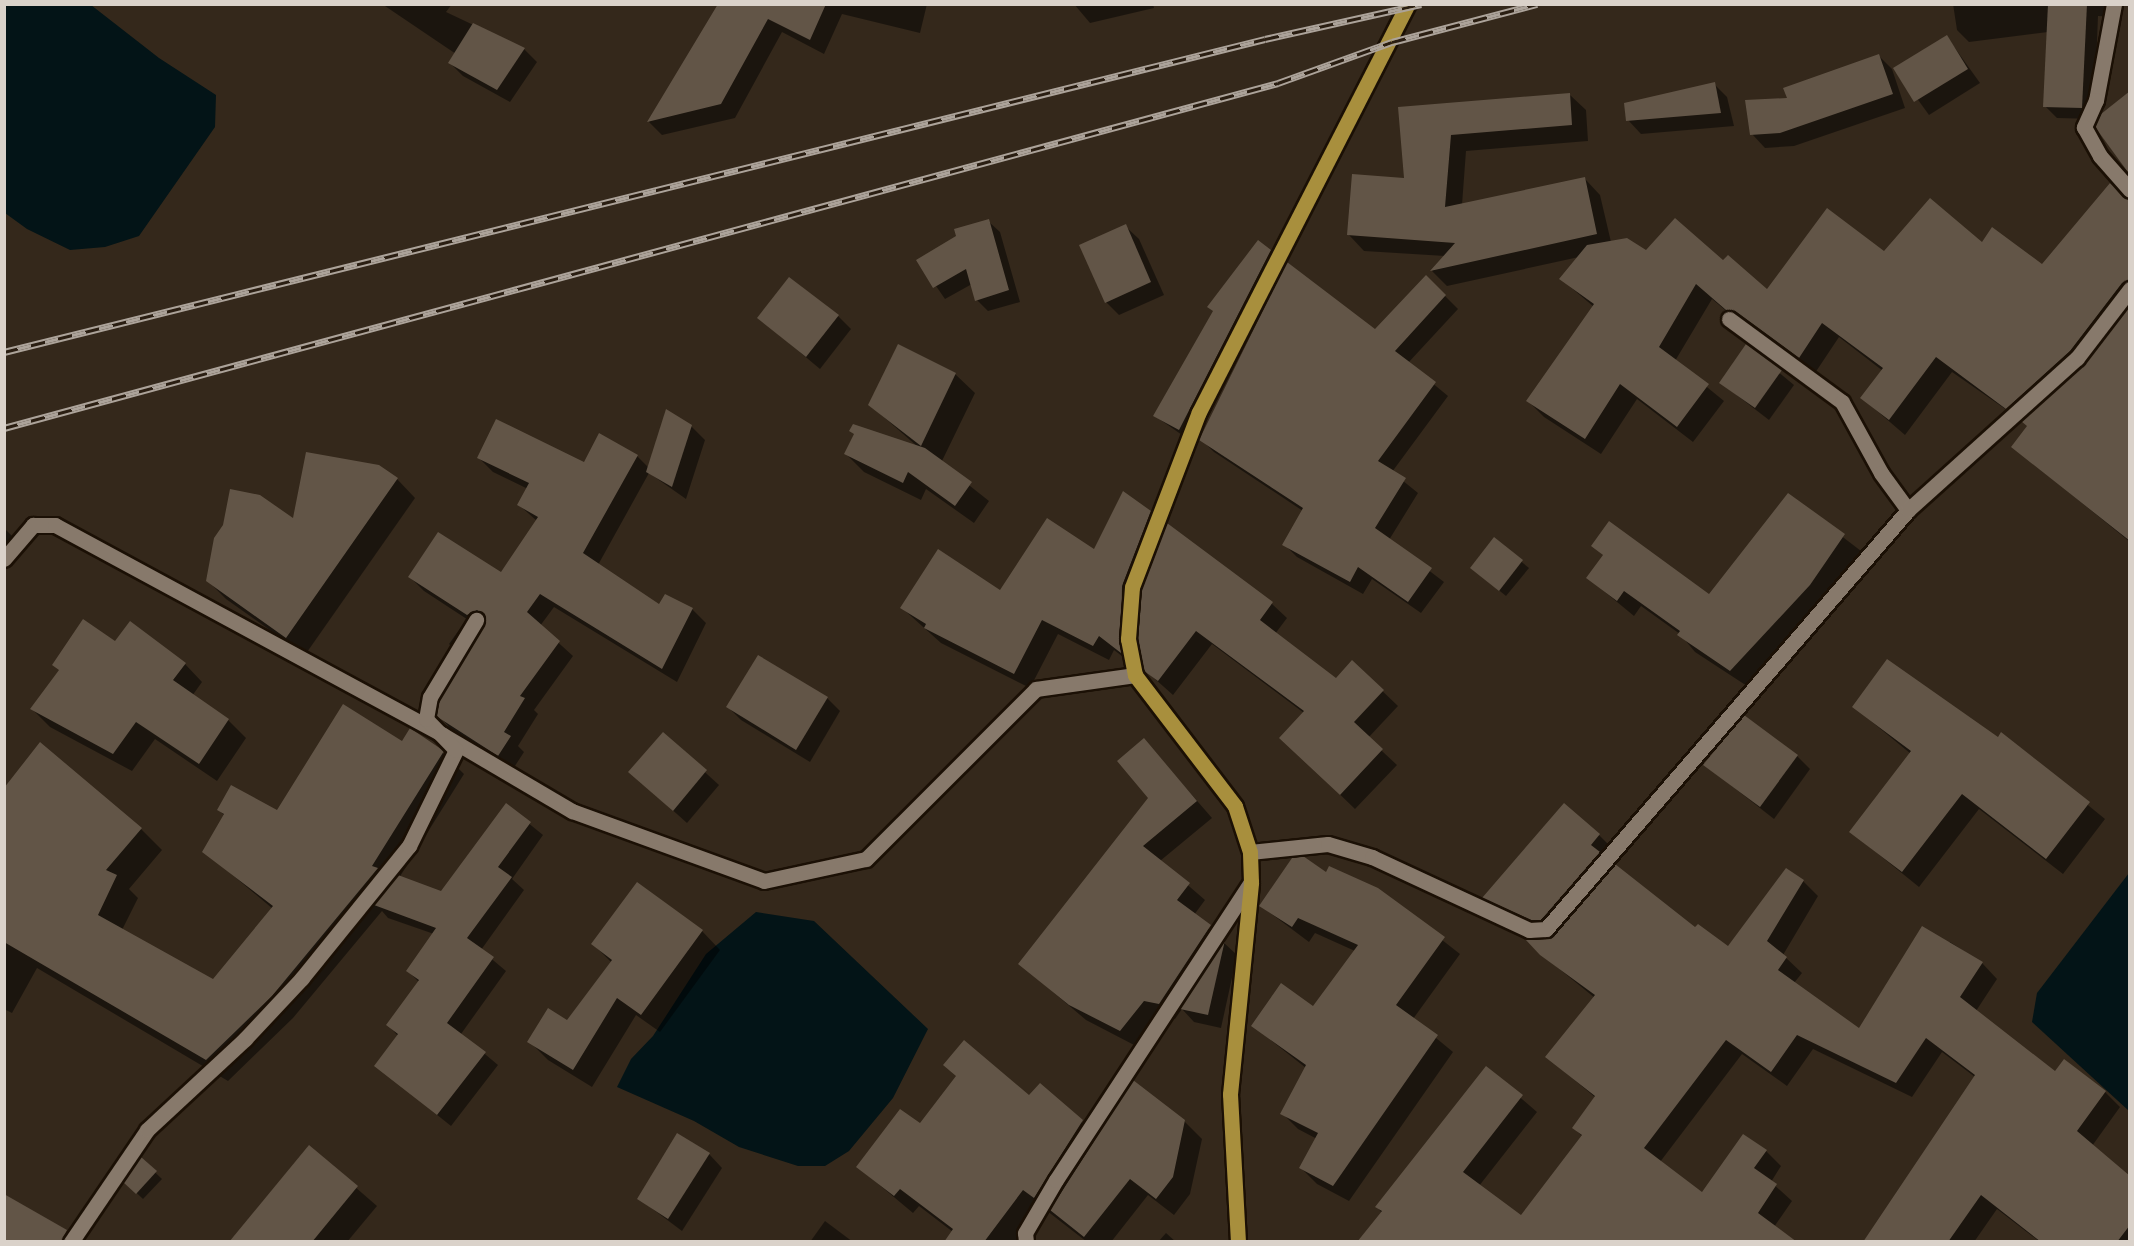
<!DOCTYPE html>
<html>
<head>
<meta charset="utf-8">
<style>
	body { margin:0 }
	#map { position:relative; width:2134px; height:1246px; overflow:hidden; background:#34281b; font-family:"Roboto Condensed",sans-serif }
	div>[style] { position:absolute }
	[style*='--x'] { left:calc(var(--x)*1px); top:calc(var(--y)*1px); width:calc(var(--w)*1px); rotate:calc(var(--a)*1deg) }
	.water>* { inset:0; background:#031417 }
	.shadow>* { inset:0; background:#0007 }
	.building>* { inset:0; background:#625547 }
	.roads { filter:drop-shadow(2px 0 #1b1005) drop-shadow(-2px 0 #1b1005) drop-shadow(0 2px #1b1005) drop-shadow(0 -2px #1b1005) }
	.minor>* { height:15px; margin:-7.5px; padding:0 7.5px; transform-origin:7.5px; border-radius:7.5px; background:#87796b }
	.major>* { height:15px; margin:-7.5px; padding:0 7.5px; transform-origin:7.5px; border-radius:7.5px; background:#a88f3d }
	.rail>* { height:7px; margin-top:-3.5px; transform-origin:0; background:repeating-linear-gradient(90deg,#2a1e12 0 14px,#aca39a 0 28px); box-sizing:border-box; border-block:2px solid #aca39a }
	span { translate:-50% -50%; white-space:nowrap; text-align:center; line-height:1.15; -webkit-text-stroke:4.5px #2a1e12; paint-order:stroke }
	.frame { position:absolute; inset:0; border:6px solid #dad2ca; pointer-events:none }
</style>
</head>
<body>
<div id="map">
	<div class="water">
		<i style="clip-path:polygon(5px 4px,91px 5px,159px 58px,216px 95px,215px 127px,139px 236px,105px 247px,70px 250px,27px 229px,5px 213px)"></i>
		<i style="clip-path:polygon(2129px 873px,2129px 1111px,2032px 1022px,2037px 993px)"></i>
		<i style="clip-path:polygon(756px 912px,814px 921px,928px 1029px,893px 1098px,849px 1151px,825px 1166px,798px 1166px,739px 1147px,694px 1121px,617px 1087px,631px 1059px,653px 1036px,706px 954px)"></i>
	</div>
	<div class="shadow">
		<i style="clip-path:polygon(382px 4px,452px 4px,446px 12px,524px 49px,537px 62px,510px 102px,463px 76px,450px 63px,456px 54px)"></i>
		<i style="clip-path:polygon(735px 4px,927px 4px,920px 33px,842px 14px,824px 54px,782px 32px,735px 118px,662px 135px,649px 122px,715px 12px)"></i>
		<i style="clip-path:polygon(1074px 4px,1153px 4px,1154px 8px,1090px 23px)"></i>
		<i style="clip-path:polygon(1953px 4px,2116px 4px,2115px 17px,2098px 16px,2094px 119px,2057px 118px,2045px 106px,2048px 32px,1969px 42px,1957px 30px)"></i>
		<i style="clip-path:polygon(1947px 37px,1980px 83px,1929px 115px,1895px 68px)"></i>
		<i style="clip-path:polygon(1879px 56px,1892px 69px,1905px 108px,1794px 146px,1765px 148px,1752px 134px,1789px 99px)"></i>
		<i style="clip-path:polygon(1714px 84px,1727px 97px,1734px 126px,1641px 134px,1628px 120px)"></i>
		<i style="clip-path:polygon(1570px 95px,1586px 110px,1588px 141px,1466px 151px,1462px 205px,1585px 179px,1600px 195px,1611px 242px,1646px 252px,1723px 263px,1767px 291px,1885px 253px,1982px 244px,2042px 266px,2130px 199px,2130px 542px,2013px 447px,2029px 427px,2024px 422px,1952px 372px,1905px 435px,1862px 398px,1883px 371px,1839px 337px,1815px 373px,1752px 327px,1743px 325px,1712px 299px,1675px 361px,1724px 401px,1693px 442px,1637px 399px,1601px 454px,1544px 417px,1528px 401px,1594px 307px,1561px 279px,1579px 257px,1447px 286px,1432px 271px,1445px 256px,1364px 251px,1349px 235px,1405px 179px,1400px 108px)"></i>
		<i style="clip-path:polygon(988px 221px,1000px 232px,1020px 302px,988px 311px,977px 300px,972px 284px,945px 299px,918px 260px)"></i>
		<i style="clip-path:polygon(1125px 226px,1139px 239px,1164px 295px,1119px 315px,1106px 302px)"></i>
		<i style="clip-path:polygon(1270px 251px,1283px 263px,1192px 442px,1155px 416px)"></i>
		<i style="clip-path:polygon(1426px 277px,1458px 309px,1408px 363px,1448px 396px,1392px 472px,1418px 493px,1389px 540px,1444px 582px,1421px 613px,1372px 579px,1363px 594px,1297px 557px,1284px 544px,1303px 511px,1214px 452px,1201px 439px,1375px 331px)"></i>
		<i style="clip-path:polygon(838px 316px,851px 329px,820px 369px,759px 318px)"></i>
		<i style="clip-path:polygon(1747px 346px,1794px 385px,1769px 420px,1721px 383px)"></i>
		<i style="clip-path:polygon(955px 374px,975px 393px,941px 463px,989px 501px,974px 523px,926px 489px,921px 500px,864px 472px,846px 454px,918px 447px,870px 405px)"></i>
		<i style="clip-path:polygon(691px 426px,705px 440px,686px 499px,649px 473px,598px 565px,660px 606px,692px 609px,706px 623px,677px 682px,554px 607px,540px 626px,573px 656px,534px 710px,538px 714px,518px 746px,524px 752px,513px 769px,452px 730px,438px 715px,465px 659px,449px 644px,466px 620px,480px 633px,482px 629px,424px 591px,410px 577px,501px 574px,537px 521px,519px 505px,528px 489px,493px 472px,479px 458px,584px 464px,637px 456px,649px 468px)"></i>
		<i style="clip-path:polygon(397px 479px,415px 498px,305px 655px,226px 599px,207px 580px,294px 521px)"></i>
		<i style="clip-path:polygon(1788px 495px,1861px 551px,1826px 601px,1747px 686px,1695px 652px,1680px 634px,1641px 606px,1634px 616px,1588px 578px,1604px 556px,1593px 546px,1710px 596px)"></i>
		<i style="clip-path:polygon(1150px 512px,1166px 529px,1167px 526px,1272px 604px,1287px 618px,1275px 634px,1336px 680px,1352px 662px,1398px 706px,1368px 738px,1397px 765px,1355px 809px,1296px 752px,1304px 713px,1212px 644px,1173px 695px,1145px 670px,1143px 588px,1137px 602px,1135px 666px,1114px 650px,1109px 660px,1058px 634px,1030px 688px,941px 643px,902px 608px,1001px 592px,1095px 551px)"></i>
		<i style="clip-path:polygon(4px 528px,16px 540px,4px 562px)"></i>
		<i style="clip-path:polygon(1495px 540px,1529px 568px,1506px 596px,1479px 574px)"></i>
		<i style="clip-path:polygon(115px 643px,185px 664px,202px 682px,192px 696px,228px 720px,246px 738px,217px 781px,155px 739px,132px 771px,50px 727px,32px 709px,60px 671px)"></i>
		<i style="clip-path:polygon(758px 657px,827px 698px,840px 711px,810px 762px,741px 720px,728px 707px)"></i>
		<i style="clip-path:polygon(1854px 707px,1998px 739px,2002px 735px,2105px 819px,2063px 874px,1979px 809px,1919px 887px,1851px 832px,1911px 754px)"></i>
		<i style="clip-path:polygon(663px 734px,719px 785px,687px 823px,630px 772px)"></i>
		<i style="clip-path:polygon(1144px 740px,1212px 818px,1160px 861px,1205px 900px,1194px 915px,1237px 955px,1221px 1028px,1194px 1022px,1182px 1009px,1175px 1019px,1160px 1016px,1136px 1046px,1086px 1020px,1020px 964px,1150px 798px)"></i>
		<i style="clip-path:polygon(403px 743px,443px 753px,464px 774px,399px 878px,442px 893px,506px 805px,543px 835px,512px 879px,524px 890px,481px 950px,506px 971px,461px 1034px,498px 1065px,451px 1126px,376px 1066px,398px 1036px,388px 1025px,419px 982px,408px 971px,434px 934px,388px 918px,382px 911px,293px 1018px,228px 1081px,37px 968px,12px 1013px,4px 1009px,4px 790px,141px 829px,162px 850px,129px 889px,138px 898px,122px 930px,213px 981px,273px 909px,204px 851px,225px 816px,219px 810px,277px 812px)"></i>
		<i style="clip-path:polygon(1797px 756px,1810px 769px,1774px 819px,1705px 765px)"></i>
		<i style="clip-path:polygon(1599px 835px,1612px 848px,1604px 858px,1614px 868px,1695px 930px,1729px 948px,1803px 881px,1818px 896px,1783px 955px,1802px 973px,1794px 983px,1859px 1030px,1950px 942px,1982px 963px,1997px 979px,1976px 1011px,2055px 1073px,2105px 1092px,2120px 1107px,2092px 1146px,2130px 1178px,2130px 1242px,2040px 1242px,1997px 1209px,1974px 1242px,1865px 1242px,1975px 1077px,1942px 1052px,1912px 1097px,1813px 1049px,1787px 1086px,1742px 1054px,1660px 1162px,1703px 1194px,1766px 1151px,1781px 1166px,1771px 1182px,1792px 1201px,1774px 1227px,1382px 1213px,1377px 1207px,1486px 1068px,1537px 1112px,1479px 1186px,1522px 1217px,1582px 1136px,1574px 1128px,1596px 1098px,1547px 1057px,1595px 998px,1541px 954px,1558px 932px,1545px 933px,1497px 910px,1484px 897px)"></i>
		<i style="clip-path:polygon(1327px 874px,1377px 889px,1460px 954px,1413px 1019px,1453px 1052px,1349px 1201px,1317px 1184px,1301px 1168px,1317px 1139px,1298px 1129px,1282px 1113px,1306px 1068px,1253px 1026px,1314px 1008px,1355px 951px,1315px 933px,1309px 942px,1261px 906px)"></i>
		<i style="clip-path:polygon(637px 884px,702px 931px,720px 950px,660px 1032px,636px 1015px,592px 1087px,548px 1060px,529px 1041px,568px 1022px,612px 963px,593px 944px)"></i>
		<i style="clip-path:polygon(1040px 1085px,1098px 1137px,1184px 1121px,1202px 1139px,1190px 1194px,1174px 1215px,1148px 1195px,1111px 1242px,1087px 1242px,1042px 1207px,1016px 1242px,946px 1242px,953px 1232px,919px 1206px,913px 1213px,858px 1167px,920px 1126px,1029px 1097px)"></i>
		<i style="clip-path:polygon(309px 1147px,377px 1206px,347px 1242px,251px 1242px)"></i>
		<i style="clip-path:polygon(709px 1154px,722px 1168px,682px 1231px,638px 1198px)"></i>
		<i style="clip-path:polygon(141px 1159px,162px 1179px,143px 1199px,125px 1182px)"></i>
		<i style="clip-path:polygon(825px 1221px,853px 1242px,810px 1242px)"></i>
		<i style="clip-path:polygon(1166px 1233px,1176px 1242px,1158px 1242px)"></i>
	</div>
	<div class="building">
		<i style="clip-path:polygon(718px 4px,826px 4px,810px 40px,768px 19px,721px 104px,647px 122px)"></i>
		<i style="clip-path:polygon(2048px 4px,2087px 4px,2082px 108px,2043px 107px)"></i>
		<i style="clip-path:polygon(473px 23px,525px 48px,497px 90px,448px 63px)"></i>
		<i style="clip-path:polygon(1947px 35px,1968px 69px,1914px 102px,1893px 68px)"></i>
		<i style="clip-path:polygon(1879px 54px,1893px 94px,1780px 133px,1750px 135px,1745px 100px,1787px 98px,1783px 88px)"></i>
		<i style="clip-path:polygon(1715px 82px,1721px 113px,1626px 121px,1624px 103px)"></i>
		<i style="clip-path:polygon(2130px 91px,2130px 175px,2095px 127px,2101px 114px)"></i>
		<i style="clip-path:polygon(1570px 93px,1572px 125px,1451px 135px,1445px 207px,1585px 177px,1597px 234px,1430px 271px,1455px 243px,1347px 235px,1352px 174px,1404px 178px,1398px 107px)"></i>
		<i style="clip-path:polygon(2110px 183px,2130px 199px,2130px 279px,2122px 283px,2070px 351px,2006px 409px,1936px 357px,1889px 420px,1860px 398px,1883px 368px,1822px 323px,1799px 358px,1735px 311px,1726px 310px,1696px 284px,1659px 347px,1709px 384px,1677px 427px,1620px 384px,1585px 439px,1526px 401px,1594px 304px,1559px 279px,1587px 245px,1627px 238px,1646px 250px,1675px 218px,1723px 260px,1728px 255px,1767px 289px,1827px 208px,1884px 251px,1930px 198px,1982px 242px,1992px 227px,2042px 264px)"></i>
		<i style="clip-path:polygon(989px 219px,1009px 290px,975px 301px,966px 269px,933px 288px,916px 260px,956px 236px,954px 229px)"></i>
		<i style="clip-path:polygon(1126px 224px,1151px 282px,1105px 303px,1079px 245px)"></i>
		<i style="clip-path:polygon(1258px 240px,1271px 250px,1179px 430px,1153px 416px,1213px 311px,1207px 307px)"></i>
		<i style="clip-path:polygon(1287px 262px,1375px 329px,1426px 275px,1446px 295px,1395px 351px,1436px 382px,1378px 461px,1406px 478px,1375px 528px,1432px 568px,1408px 602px,1358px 567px,1350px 582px,1282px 545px,1303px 508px,1199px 440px)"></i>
		<i style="clip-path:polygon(789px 277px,839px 315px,806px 357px,757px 318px)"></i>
		<i style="clip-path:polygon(2130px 306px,2130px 541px,2011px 447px,2027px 426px,2021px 421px,2084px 365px)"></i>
		<i style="clip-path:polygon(898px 344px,956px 373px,921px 446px,868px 405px)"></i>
		<i style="clip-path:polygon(1746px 344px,1782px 370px,1755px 408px,1719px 383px)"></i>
		<i style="clip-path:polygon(666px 409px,692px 425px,672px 487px,646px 472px)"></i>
		<i style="clip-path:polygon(496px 419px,584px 462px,599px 433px,638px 455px,583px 553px,659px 604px,665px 594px,693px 608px,662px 669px,540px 594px,527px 612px,560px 641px,520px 696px,525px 698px,504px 732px,511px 736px,498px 756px,436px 716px,439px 700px,484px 625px,485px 616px,477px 610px,467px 615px,408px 577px,438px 532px,501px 572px,538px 517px,517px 505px,529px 483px,477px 458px)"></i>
		<i style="clip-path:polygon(853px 424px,925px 448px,972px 482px,955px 506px,908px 472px,903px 483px,844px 454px,854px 434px,849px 431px)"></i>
		<i style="clip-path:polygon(306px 452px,379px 465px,398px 478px,286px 638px,206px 581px,214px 538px,223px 525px,230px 489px,260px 495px,293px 518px)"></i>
		<i style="clip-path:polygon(1123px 491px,1151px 511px,1122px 586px,1121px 653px,1099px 636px,1093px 646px,1042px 620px,1014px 674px,924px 628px,926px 624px,900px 608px,938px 549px,1000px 590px,1047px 518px,1094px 549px)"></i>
		<i style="clip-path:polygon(1788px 493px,1845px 534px,1810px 585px,1730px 671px,1677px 635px,1680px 631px,1624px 591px,1617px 601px,1586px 578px,1603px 555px,1591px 546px,1609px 521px,1709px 594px)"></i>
		<i style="clip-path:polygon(1167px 523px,1273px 602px,1260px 620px,1336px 678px,1352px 660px,1384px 690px,1354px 722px,1383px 749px,1340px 795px,1279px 738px,1304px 711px,1196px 631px,1158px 681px,1144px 671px,1138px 638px,1142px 589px)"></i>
		<i style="clip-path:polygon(1494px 537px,1523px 560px,1499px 591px,1470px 568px)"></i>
		<i style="clip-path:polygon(83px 619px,115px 641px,130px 621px,186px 663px,173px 680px,229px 719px,199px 764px,136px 722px,113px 754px,30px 709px,59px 670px,52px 665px)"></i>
		<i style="clip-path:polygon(758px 655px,828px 697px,796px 750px,726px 707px)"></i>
		<i style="clip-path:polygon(1887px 659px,1998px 737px,2001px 732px,2090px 802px,2046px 859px,1962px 794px,1902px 872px,1849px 832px,1911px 751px,1852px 707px)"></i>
		<i style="clip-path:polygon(343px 704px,402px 741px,410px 728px,444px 751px,372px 866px,378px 868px,272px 996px,206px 1060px,4px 942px,4px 788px,40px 742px,142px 828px,106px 870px,117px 875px,98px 915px,213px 979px,273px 906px,202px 852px,224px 814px,217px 810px,231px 785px,277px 810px)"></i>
		<i style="clip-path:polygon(1744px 715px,1798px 755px,1760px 807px,1703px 765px)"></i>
		<i style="clip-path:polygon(663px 732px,707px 770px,673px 811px,628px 772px)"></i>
		<i style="clip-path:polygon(1144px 738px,1197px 801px,1143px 846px,1190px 883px,1177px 900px,1211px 925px,1159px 1004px,1144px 1001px,1120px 1031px,1069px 1005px,1018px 964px,1148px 798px,1117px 761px)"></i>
		<i style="clip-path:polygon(506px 803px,531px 822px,498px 867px,512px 877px,467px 938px,494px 957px,447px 1023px,486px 1052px,437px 1115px,374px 1066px,398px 1034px,386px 1025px,419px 980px,406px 971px,436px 928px,374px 905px,398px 875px,441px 891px)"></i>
		<i style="clip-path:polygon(1564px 803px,1600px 834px,1591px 845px,1600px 852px,1541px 920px,1531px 920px,1482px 898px)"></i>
		<i style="clip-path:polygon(1303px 856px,1326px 872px,1329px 866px,1378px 888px,1445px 937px,1396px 1005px,1438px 1035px,1333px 1186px,1299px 1168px,1318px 1133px,1280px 1114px,1306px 1065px,1251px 1026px,1281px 983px,1313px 1006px,1358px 945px,1298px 918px,1292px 927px,1259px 906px,1292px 858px)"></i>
		<i style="clip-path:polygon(1615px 864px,1695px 927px,1698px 924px,1728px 946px,1786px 868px,1804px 880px,1767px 941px,1787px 957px,1778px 970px,1859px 1028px,1922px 926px,1983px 962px,1960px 997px,2055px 1071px,2064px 1059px,2106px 1091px,2077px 1131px,2130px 1176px,2130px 1225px,2117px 1242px,2041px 1242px,1981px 1195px,1948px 1242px,1863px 1242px,1975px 1075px,1926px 1038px,1896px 1083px,1797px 1035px,1771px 1072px,1726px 1040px,1644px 1148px,1702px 1192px,1743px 1134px,1767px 1150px,1754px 1168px,1777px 1184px,1758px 1213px,1797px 1242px,1357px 1242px,1382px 1211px,1375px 1207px,1486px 1066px,1523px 1095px,1463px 1172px,1521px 1215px,1582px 1135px,1572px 1128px,1595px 1096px,1545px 1057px,1595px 995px,1540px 955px,1525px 939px,1553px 936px)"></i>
		<i style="clip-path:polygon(637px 882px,703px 930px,641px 1015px,617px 998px,573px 1070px,527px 1042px,548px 1008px,567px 1020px,612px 960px,591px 944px)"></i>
		<i style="clip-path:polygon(1225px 940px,1208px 1015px,1180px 1009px)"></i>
		<i style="clip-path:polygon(964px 1040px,1029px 1095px,1040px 1083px,1083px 1120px,1034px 1198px,1023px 1190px,984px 1242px,944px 1242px,953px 1229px,900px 1189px,894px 1196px,856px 1167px,900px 1109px,920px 1123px,956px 1076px,943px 1065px)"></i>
		<i style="clip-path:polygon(1133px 1080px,1185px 1120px,1173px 1177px,1156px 1199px,1130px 1179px,1084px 1237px,1050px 1210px)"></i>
		<i style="clip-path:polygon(677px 1133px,710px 1153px,668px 1219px,637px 1199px)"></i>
		<i style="clip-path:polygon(309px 1145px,358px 1186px,312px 1242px,229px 1242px)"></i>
		<i style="clip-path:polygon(141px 1157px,157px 1171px,136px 1194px,123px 1182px)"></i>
		<i style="clip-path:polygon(4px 1194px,67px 1230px,61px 1242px,4px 1242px)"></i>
	</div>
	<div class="roads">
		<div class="minor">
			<i style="--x:2114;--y:4;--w:98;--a:100.6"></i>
			<i style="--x:2096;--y:100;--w:30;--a:114"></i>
			<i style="--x:2084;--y:127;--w:33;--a:61"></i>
			<i style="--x:2100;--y:156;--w:45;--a:48.6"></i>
			<i style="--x:1729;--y:319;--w:140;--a:36.3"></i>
			<i style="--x:1842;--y:402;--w:81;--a:61.2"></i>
			<i style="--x:1881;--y:473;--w:46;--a:53.9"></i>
			<i style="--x:4;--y:559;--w:45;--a:-49.5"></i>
			<i style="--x:33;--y:525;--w:22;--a:0"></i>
			<i style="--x:55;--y:525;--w:441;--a:28.4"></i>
			<i style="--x:443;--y:735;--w:150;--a:30.5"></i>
			<i style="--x:572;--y:811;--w:204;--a:20"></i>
			<i style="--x:764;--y:881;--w:104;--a:-12.2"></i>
			<i style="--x:866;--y:859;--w:240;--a:-45"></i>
			<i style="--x:1036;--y:689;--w:100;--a:-8"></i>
			<i style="--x:1250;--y:852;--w:78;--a:-5.9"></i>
			<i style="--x:1328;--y:844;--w:46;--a:16.5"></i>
			<i style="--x:1372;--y:857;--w:173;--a:24.9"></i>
			<i style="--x:1529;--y:930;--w:17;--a:-3"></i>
			<i style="--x:1546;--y:929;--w:554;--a:-49.17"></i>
			<i style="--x:1908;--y:510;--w:227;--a:-42"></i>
			<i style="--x:2077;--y:358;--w:87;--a:-52.5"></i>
			<i style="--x:71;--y:1242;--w:135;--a:-55.8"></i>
			<i style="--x:147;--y:1130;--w:134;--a:-42.9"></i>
			<i style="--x:245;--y:1039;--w:83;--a:-46.9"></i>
			<i style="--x:302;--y:978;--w:170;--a:-51"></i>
			<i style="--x:409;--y:846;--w:107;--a:-63.9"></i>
			<i style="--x:456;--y:750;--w:43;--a:-134.1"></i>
			<i style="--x:426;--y:719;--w:22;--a:-80"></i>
			<i style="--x:430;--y:697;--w:90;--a:-59.1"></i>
			<i style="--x:1026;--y:1242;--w:9;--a:-96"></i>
			<i style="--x:1025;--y:1233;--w:61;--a:-59.7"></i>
			<i style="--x:1056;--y:1180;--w:356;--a:-56.8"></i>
		</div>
		<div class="major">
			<i style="--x:1238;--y:1242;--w:148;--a:-93.1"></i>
			<i style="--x:1230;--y:1094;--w:213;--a:-84.3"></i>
			<i style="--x:1251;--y:882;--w:30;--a:-92"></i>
			<i style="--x:1250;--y:852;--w:48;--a:-108.1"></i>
			<i style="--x:1235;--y:806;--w:165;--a:-127.4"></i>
			<i style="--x:1135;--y:675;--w:37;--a:-101"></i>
			<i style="--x:1128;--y:639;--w:52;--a:-85.6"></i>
			<i style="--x:1132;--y:587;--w:187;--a:-69.1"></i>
			<i style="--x:1199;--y:412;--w:458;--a:-62.9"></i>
		</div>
	</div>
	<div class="rail">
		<i style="--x:4;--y:352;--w:1299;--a:-13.94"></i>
		<i style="--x:1265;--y:39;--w:160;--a:-12.6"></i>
		<i style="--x:4;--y:428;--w:1320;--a:-15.15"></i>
		<i style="--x:1278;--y:83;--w:121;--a:-19.8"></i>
		<i style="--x:1392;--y:42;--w:150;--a:-14.7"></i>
	</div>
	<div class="frame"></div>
</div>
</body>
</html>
